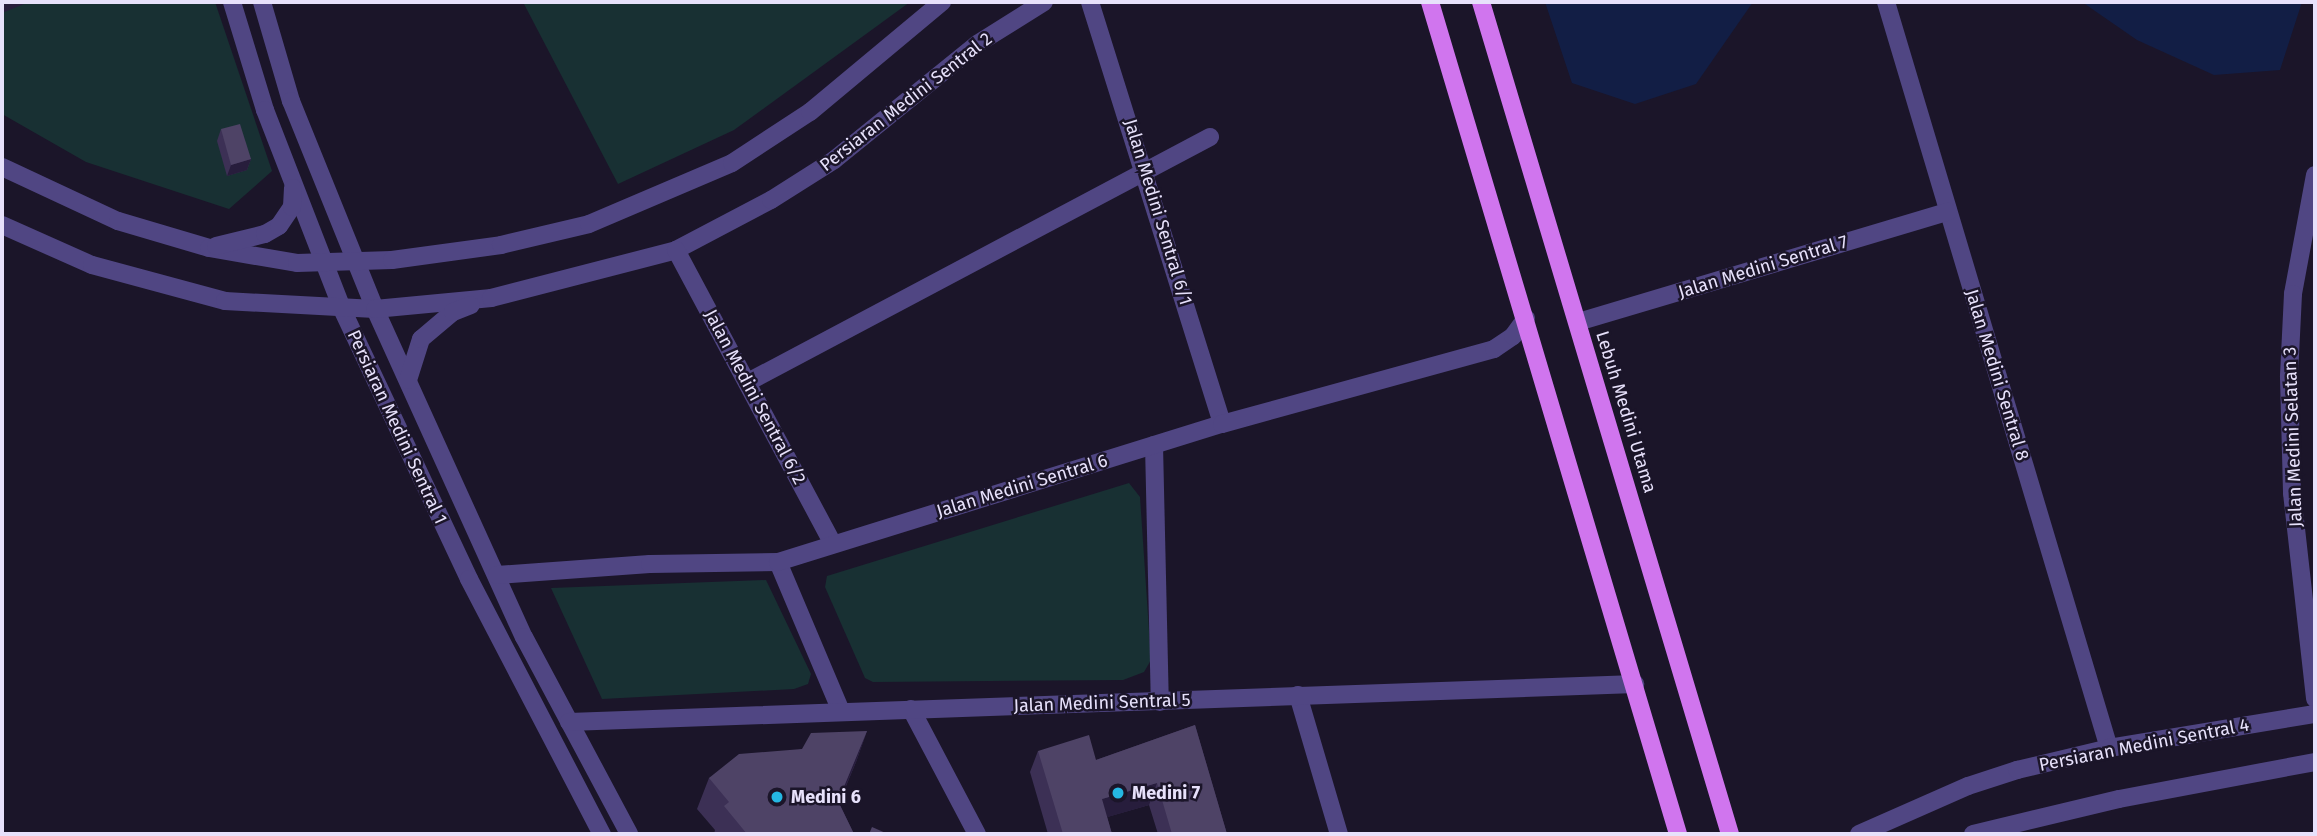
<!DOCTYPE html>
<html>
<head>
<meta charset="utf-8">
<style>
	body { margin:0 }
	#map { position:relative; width:2317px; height:836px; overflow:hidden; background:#1b1529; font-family:"Fira Sans",sans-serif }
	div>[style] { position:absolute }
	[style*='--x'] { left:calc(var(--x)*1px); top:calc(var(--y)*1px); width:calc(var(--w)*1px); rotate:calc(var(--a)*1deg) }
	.green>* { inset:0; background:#183033 }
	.water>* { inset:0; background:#121e45 }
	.minor>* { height:18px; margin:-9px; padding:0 9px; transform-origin:9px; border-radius:9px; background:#504683 }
	.major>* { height:18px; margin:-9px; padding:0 9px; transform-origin:9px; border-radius:9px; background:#d075ee }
	.wall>* { inset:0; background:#3c3055 }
	.shaded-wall>* { inset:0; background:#271d3c }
	.building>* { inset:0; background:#4e4366 }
	.dots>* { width:19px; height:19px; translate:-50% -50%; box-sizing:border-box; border:4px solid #1b1529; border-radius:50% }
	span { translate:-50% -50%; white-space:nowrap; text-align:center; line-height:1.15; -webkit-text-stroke:5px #1b1529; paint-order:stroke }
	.street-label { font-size:18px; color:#e7e1fb }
	.poi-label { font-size:18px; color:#e7e1fb; font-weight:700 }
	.left { translate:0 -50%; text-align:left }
	.frame { position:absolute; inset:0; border:4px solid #e7e1fb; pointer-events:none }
</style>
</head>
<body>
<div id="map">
	<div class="green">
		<i style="clip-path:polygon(2px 2px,215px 2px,272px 171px,229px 209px,86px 162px,2px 114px)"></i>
		<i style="clip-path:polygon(523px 2px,910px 2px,734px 130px,618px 184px)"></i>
		<i style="clip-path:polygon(1129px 483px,1140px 497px,1151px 660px,1144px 672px,1123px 680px,873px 682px,865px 678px,825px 587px,827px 576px)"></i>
		<i style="clip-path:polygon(766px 580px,811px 674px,808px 684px,794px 689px,602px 699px,551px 588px)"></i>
	</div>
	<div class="water">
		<i style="clip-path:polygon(1545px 2px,1753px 2px,1696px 84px,1635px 104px,1572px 83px)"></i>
		<i style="clip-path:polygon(1948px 2px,2302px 2px,2280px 70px,2214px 75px,2137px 40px,2082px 2px)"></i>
	</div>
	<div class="minor">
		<i style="--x:232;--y:2;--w:113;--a:73"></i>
		<i style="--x:265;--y:110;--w:213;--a:68.8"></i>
		<i style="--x:342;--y:309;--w:298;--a:64.8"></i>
		<i style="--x:469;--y:579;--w:288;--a:62.5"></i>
		<i style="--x:262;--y:2;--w:103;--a:73.7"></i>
		<i style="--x:291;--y:101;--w:224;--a:68"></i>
		<i style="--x:375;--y:309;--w:360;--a:65.6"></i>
		<i style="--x:524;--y:637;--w:223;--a:61.9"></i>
		<i style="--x:1090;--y:2;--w:442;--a:72.6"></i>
		<i style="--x:1886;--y:2;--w:779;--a:73.36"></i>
		<i style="--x:2;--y:167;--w:128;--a:25"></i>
		<i style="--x:118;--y:221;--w:95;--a:16.5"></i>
		<i style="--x:209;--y:248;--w:89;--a:9.7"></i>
		<i style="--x:297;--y:263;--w:95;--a:-1.8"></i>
		<i style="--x:392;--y:260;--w:110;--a:-7.8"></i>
		<i style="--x:501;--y:245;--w:90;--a:-13.4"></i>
		<i style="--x:589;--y:224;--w:155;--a:-23.1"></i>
		<i style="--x:732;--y:163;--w:93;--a:-33.2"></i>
		<i style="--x:810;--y:112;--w:172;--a:-39.8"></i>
		<i style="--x:2315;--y:175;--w:121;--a:100.5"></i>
		<i style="--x:2293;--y:294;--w:83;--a:92.8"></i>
		<i style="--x:2289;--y:377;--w:116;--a:88.5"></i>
		<i style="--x:2292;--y:493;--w:207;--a:83.6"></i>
		<i style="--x:2;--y:225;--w:98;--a:24"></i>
		<i style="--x:92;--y:265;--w:138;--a:15.1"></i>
		<i style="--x:225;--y:301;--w:150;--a:3.1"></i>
		<i style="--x:375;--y:309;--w:117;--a:-5.4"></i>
		<i style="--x:491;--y:298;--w:191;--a:-14.5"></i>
		<i style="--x:676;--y:250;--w:107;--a:-27.8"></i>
		<i style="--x:771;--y:200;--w:75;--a:-32.4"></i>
		<i style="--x:834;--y:160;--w:184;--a:-39"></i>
		<i style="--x:977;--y:44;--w:79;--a:-32.1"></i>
		<i style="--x:216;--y:246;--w:50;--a:-13.8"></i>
		<i style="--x:265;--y:234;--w:16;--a:-30"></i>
		<i style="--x:279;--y:226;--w:23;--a:-56"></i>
		<i style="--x:292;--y:207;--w:19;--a:-87"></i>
		<i style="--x:676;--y:250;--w:333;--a:61.9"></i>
		<i style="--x:1578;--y:322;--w:386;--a:-16.6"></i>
		<i style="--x:408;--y:380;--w:43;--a:-72.4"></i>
		<i style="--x:421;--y:339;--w:42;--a:-40.2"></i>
		<i style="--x:453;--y:312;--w:19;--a:-21"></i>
		<i style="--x:748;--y:382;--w:523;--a:-27.94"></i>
		<i style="--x:1154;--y:445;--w:257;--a:88.7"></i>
		<i style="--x:778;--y:562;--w:162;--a:67.1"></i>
		<i style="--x:497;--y:575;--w:153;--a:-4.1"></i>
		<i style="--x:650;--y:564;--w:128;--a:-0.9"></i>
		<i style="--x:778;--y:562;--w:465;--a:-17.3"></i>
		<i style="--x:1222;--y:424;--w:282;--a:-15.4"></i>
		<i style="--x:1494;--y:349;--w:23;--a:-34"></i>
		<i style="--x:1513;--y:336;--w:22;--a:-54"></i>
		<i style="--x:1298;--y:695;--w:145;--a:73.6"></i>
		<i style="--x:911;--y:709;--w:141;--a:62.2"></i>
		<i style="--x:569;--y:722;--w:1067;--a:-2.04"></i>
		<i style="--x:1859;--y:834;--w:119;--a:-23.8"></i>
		<i style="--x:1968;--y:786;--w:52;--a:-18.1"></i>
		<i style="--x:2017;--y:770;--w:95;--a:-13.4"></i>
		<i style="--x:2109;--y:748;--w:209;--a:-9.4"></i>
		<i style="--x:1973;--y:834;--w:150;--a:-13.5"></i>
		<i style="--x:2119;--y:799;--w:199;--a:-10.7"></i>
	</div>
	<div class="major">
		<i style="--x:1430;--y:2;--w:868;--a:73.4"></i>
		<i style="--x:1481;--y:2;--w:868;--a:73.34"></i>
	</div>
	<div class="wall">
		<i style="clip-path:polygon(221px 129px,251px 159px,247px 170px,227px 176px,217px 141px)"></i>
		<i style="clip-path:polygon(1195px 725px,1227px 834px,1158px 834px,1149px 805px,1107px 817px,1112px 834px,1048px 834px,1030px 772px,1038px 751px,1096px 760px)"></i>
		<i style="clip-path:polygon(867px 731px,856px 762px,839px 803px,854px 834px,714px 834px,715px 830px,697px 809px,709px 778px,802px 749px)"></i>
	</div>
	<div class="shaded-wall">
		<i style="clip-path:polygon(2px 2px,29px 2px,2px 13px)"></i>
		<i style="clip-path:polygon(251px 159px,247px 170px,227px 176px,231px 165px)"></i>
		<i style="clip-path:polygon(867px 731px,856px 762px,826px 832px,838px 801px)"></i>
		<i style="clip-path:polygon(1157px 783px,1149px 805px,1094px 821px,1102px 799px)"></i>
	</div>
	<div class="building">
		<i style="clip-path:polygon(240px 124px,251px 159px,231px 165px,221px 129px)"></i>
		<i style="clip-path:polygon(1195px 725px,1227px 834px,1172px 834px,1157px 783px,1102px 799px,1112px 834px,1063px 834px,1038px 751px,1089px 735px,1096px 760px)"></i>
		<i style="clip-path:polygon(867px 731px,838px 801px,854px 834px,747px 834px,724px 806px,729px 802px,709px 778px,739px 754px,802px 749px,811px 733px)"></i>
		<i style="clip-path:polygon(872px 827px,888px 834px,869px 834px)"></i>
	</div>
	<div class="dots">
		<i style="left:1118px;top:793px;background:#25b7e3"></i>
		<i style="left:777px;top:797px;background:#25b7e3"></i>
	</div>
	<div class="street-label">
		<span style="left:906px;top:102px;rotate:-38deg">Persiaran Medini Sentral 2</span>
		<span style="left:1158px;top:212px;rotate:73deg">Jalan Medini Sentral 6/1</span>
		<span style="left:1763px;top:267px;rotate:-17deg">Jalan Medini Sentral 7</span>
		<span style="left:1997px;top:375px;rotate:73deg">Jalan Medini Sentral 8</span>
		<span style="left:755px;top:397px;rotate:62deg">Jalan Medini Sentral 6/2</span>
		<span style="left:1626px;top:412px;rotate:73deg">Lebuh Medini Utama</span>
		<span style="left:397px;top:427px;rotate:65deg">Persiaran Medini Sentral 1</span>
		<span style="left:2293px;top:437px;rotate:-92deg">Jalan Medini Selatan 3</span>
		<span style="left:1022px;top:486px;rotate:-17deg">Jalan Medini Sentral 6</span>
		<span style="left:1102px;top:703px;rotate:-2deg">Jalan Medini Sentral 5</span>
		<span style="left:2144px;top:745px;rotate:-11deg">Persiaran Medini Sentral 4</span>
	</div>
	<div class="poi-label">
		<span class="left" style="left:1132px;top:793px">Medini 7</span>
		<span class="left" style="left:791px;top:797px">Medini 6</span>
	</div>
	<div class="frame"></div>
</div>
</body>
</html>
